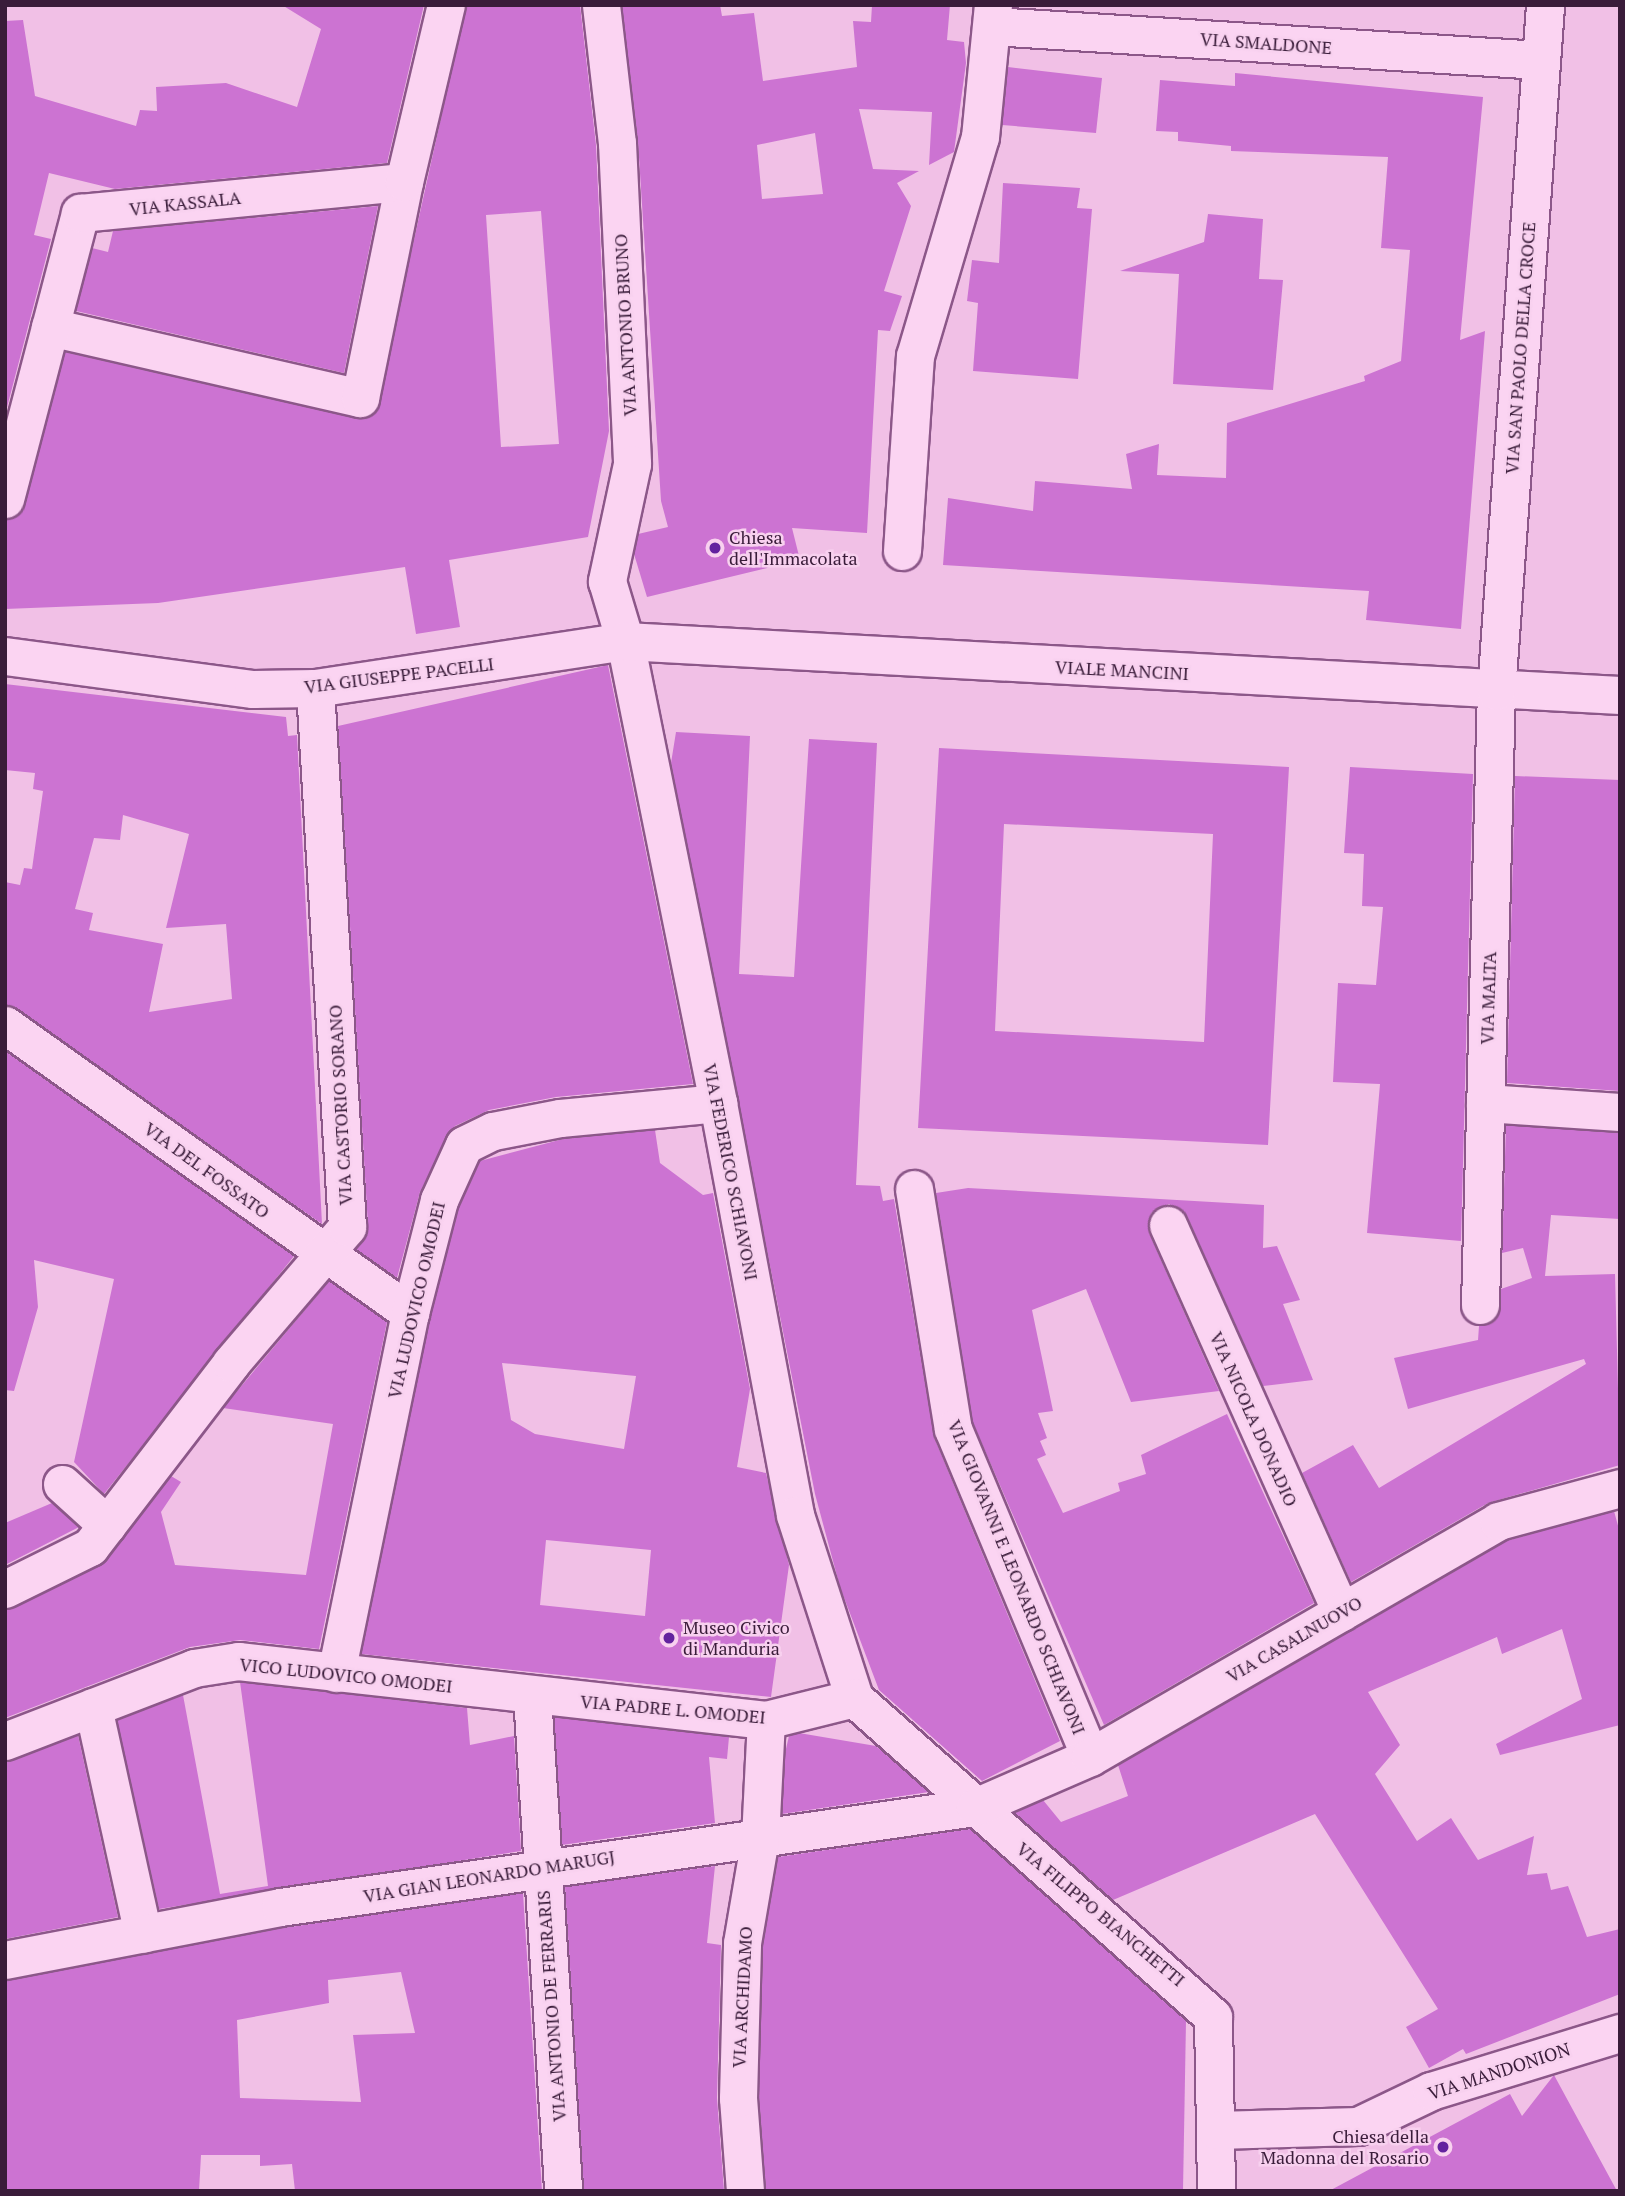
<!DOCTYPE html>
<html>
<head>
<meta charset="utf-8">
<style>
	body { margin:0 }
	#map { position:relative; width:1625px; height:2196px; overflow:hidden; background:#f1c0e6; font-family:"PT Serif",serif }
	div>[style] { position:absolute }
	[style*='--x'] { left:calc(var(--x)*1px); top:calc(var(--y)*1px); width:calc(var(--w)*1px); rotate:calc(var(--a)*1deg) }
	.building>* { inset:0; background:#cc73d2 }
	.roads { filter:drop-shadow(2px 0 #8c5789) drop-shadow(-2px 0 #8c5789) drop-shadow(0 2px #8c5789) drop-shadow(0 -2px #8c5789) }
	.minor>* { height:37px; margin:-18.5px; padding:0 18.5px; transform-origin:18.5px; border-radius:18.5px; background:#fbd4f2 }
	.dots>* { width:19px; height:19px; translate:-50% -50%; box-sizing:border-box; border:4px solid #f8d1ef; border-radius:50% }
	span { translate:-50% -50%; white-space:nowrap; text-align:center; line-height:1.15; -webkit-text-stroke:5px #f8d1ef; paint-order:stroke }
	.street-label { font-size:18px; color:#3a1c3a }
	.poi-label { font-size:18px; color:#3a1c3a }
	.left { translate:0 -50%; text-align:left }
	.right { translate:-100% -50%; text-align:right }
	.frame { position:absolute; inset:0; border:7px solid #3a1c3a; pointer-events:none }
</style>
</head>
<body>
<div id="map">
	<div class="building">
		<i style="clip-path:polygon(282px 5px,424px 5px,387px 163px,115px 189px,49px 173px,34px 235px,51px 239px,5px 415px,5px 21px,23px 20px,35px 96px,136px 126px,140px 110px,157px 111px,156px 87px,226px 83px,297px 107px,321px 29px)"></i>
		<i style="clip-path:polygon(evenodd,466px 5px,580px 5px,596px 145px,609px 431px,588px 537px,449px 560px,460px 627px,416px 634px,405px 567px,158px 603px,5px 609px,5px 519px,25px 504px,65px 352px,355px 418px,376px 411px,466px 5px,541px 211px,559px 444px,501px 447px,486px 215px,541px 211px)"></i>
		<i style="clip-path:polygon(evenodd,622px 5px,720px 5px,722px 16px,754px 13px,763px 81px,857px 67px,853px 21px,871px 22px,872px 5px,950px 5px,947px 40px,964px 42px,966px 63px,954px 152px,929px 165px,932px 112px,859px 109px,873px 169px,919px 171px,897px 183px,911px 206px,884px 291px,902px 296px,890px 331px,878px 330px,867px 533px,792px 528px,800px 560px,647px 597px,634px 554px,638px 534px,668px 527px,661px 501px,638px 142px,622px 5px,815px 133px,823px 194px,762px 199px,757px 145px,815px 133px)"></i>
		<i style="clip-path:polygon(1008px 67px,1102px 78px,1096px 133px,1002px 125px)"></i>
		<i style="clip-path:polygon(1235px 73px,1483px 97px,1460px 340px,1485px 331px,1461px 629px,1366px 620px,1369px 591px,943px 565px,948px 498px,1033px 511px,1035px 481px,1132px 489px,1126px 454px,1159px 444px,1157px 475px,1226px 478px,1227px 423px,1365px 381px,1364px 376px,1401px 361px,1410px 250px,1381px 248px,1388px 157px,1231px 151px,1231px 146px,1178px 141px,1178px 132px,1156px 131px,1160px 80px,1235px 86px)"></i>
		<i style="clip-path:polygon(1003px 183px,1080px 188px,1077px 208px,1092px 209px,1078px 379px,973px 371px,978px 303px,967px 301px,972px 260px,999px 263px)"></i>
		<i style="clip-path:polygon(378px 206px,344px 373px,76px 311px,92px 248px,108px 252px,113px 231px)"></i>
		<i style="clip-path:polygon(1208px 214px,1263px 219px,1259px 279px,1283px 280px,1273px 390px,1173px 384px,1179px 274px,1120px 271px,1204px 242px)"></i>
		<i style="clip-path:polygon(608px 665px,693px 1084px,556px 1097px,489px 1110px,455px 1126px,420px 1192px,397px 1278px,356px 1249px,368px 1226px,338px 726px)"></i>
		<i style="clip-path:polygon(evenodd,5px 684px,286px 717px,288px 736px,297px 735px,322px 1224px,5px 1004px,5px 882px,20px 885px,24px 868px,32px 869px,43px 791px,33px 789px,35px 773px,5px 770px,5px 684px,123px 815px,189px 834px,166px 928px,226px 924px,232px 999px,149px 1012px,163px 944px,89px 930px,93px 913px,75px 909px,94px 838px,120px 840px,123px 815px)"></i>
		<i style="clip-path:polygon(676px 732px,750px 736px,739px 974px,794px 977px,809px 739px,877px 743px,856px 1185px,880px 1186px,883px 1201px,894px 1199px,934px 1437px,1060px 1741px,982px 1781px,879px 1690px,840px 1587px,815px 1494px,671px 763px)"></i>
		<i style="clip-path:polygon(evenodd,939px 748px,1289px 767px,1268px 1145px,918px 1128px,939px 748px,1004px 824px,1213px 834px,1204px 1042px,995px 1031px,1004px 824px)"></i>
		<i style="clip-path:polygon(1350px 767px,1473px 774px,1461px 1241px,1367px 1233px,1380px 1084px,1333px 1082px,1338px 983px,1376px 985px,1383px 907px,1362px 906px,1364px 854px,1344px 853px)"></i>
		<i style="clip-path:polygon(1515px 776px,1620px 780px,1620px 1091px,1507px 1083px)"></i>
		<i style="clip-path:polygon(5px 1051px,294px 1256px,104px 1494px,74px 1462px,114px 1279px,34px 1260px,38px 1307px,14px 1391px,5px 1390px)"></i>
		<i style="clip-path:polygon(1506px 1125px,1620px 1133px,1620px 1219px,1551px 1215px,1545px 1276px,1615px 1274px,1620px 1465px,1488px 1503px,1351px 1582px,1302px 1473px,1353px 1445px,1379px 1488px,1586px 1364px,1584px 1359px,1408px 1409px,1394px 1358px,1478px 1340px,1479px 1326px,1498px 1315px,1501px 1289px,1532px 1278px,1523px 1248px,1502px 1253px)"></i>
		<i style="clip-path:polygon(evenodd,655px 1130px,660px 1163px,703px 1195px,713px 1193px,750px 1389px,737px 1467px,766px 1473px,789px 1565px,771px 1697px,361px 1654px,430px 1318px,459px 1207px,480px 1161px,563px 1139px,655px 1130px,502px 1363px,636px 1376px,624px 1449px,535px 1434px,511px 1420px,502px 1363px,655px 1130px,546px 1540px,651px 1550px,645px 1616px,540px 1605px,546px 1540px)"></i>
		<i style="clip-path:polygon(968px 1188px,1264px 1205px,1263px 1248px,1277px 1246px,1300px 1300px,1283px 1304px,1313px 1380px,1263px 1386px,1187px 1216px,1169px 1204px,1151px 1213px,1149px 1233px,1219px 1391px,1131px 1402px,1086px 1289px,1032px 1310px,1053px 1411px,1038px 1413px,1047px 1438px,1040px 1441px,1046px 1455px,1037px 1459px,1063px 1513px,1120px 1491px,1118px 1483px,1146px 1474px,1141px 1455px,1227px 1414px,1314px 1603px,1104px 1725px,973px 1423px,936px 1193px)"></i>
		<i style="clip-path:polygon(329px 1281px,387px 1322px,319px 1649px,240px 1640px,190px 1647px,5px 1718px,5px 1610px,100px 1565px,171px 1476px,181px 1482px,161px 1512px,175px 1565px,306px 1575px,333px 1424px,223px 1408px)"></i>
		<i style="clip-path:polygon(52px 1503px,79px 1527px,5px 1565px,5px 1523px)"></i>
		<i style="clip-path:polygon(1614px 1511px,1620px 1533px,1620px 1725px,1500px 1755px,1496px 1744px,1582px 1699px,1562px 1629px,1502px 1654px,1497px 1637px,1368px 1692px,1400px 1745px,1375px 1774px,1417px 1841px,1451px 1818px,1478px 1860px,1534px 1836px,1527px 1875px,1547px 1873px,1551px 1890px,1568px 1886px,1587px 1937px,1620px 1929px,1620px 1994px,1466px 2054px,1463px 2049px,1429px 2068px,1406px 2027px,1438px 2009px,1315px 1814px,1113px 1900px,1015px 1813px,1043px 1800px,1061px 1822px,1128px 1796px,1118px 1765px,1506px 1541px)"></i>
		<i style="clip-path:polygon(240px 1682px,467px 1708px,470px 1745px,514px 1736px,521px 1851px,159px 1909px,117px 1720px,183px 1695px,220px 1894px,268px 1886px)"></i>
		<i style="clip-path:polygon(554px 1717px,729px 1737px,727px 1759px,709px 1757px,715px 1823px,562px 1845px)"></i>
		<i style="clip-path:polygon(799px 1733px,876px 1746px,929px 1792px,782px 1814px,785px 1753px,789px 1736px)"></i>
		<i style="clip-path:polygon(78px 1735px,118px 1917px,5px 1939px,5px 1761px)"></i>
		<i style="clip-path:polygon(970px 1829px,1186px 2021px,1183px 2191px,766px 2191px,759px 2097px,763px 1945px,778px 1857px)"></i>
		<i style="clip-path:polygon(715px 1866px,707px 1943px,721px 1945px,717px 2098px,724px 2191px,584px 2191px,565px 1887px)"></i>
		<i style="clip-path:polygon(evenodd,523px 1893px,542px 2191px,295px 2191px,292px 2164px,260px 2166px,260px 2155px,201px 2155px,199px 2191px,5px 2191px,5px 1980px,283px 1928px,523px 1893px,401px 1972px,415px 2033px,353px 2035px,361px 2102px,240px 2098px,237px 2020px,329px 2003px,328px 1980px,401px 1972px)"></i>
		<i style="clip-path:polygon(1554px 2075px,1617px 2191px,1329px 2191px,1510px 2094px,1522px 2116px)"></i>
	</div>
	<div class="roads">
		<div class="minor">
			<i style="--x:601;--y:5;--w:139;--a:83.4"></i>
			<i style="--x:617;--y:143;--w:321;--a:87.3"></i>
			<i style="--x:632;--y:464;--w:120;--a:102.1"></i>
			<i style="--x:607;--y:581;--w:63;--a:73.3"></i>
			<i style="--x:625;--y:641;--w:471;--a:78.6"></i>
			<i style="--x:718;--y:1103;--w:419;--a:79.4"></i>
			<i style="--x:795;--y:1515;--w:192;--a:72.1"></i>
			<i style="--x:992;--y:26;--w:549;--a:3.55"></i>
			<i style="--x:50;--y:327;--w:318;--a:12.9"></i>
			<i style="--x:360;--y:398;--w:220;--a:-78.5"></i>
			<i style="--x:5;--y:499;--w:296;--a:-75.3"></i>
			<i style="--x:80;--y:213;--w:325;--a:-5.5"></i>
			<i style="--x:404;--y:182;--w:182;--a:-76.7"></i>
			<i style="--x:902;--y:551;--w:195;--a:-86.2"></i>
			<i style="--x:915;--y:356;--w:228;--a:-73.5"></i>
			<i style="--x:980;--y:137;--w:133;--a:-84.4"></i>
			<i style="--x:5;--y:656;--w:250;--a:7.6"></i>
			<i style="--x:253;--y:689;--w:62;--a:-0.9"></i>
			<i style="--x:315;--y:688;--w:314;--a:-8.6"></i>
			<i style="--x:625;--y:641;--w:996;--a:3.11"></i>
			<i style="--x:5;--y:1025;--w:497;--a:35.4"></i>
			<i style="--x:1485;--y:1103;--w:135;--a:3.8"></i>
			<i style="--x:914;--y:1189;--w:243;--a:80.8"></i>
			<i style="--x:953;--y:1429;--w:355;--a:67.3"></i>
			<i style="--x:1168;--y:1225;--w:424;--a:65.9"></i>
			<i style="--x:1480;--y:1305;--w:614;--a:-88.51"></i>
			<i style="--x:1496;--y:691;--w:688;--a:-85.91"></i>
			<i style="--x:62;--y:1484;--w:61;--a:42.3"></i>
			<i style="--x:5;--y:1589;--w:95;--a:-26.3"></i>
			<i style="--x:90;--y:1547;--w:232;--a:-52.5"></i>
			<i style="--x:231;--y:1363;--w:179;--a:-49.5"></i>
			<i style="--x:347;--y:1227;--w:540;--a:-93.4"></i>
			<i style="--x:336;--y:1673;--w:368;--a:-78.4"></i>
			<i style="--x:410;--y:1313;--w:117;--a:-75.6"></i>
			<i style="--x:439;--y:1200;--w:60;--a:-65.6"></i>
			<i style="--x:464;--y:1145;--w:32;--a:-26"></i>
			<i style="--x:493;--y:1131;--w:68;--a:-11"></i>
			<i style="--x:560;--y:1118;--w:159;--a:-5.4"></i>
			<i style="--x:532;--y:1695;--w:497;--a:86.4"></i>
			<i style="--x:854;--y:1698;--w:480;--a:41.6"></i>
			<i style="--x:1213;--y:2017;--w:174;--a:89"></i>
			<i style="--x:93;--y:1707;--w:232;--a:77.6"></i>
			<i style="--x:5;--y:1741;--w:203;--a:-21.1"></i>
			<i style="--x:194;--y:1668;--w:45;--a:-9"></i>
			<i style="--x:238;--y:1661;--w:531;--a:6.38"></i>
			<i style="--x:766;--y:1720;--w:91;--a:-14"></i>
			<i style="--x:5;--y:1960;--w:280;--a:-10.9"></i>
			<i style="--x:280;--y:1907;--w:702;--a:-8.19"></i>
			<i style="--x:975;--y:1807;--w:125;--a:-23.5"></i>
			<i style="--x:1090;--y:1757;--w:471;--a:-30"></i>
			<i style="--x:1498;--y:1521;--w:126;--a:-15.1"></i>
			<i style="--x:1216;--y:2130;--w:142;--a:-1.6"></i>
			<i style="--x:1358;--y:2126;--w:81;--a:-25.6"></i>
			<i style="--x:1431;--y:2091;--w:198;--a:-17.1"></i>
			<i style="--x:745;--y:2191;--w:93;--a:-94.3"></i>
			<i style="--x:738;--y:2098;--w:155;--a:-88.5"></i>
			<i style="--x:742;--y:1943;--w:107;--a:-80.3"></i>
			<i style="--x:760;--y:1838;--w:118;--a:-87.1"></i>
		</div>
	</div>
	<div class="dots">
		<i style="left:715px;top:548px;background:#63229f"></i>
		<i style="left:669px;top:1638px;background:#63229f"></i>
		<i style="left:1443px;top:2147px;background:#63229f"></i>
	</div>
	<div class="street-label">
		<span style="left:1266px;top:43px;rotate:4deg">VIA SMALDONE</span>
		<span style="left:185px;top:203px;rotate:-6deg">VIA KASSALA</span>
		<span style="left:625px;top:325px;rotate:-93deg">VIA ANTONIO BRUNO</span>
		<span style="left:1520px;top:348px;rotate:-86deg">VIA SAN PAOLO DELLA CROCE</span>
		<span style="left:1122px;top:670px;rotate:3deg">VIALE MANCINI</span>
		<span style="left:399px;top:675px;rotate:-7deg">VIA GIUSEPPE PACELLI</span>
		<span style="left:1488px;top:998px;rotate:-88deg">VIA MALTA</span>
		<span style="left:340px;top:1105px;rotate:-93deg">VIA CASTORIO SORANO</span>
		<span style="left:207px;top:1170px;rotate:36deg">VIA DEL FOSSATO</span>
		<span style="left:731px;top:1172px;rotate:79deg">VIA FEDERICO SCHIAVONI</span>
		<span style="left:416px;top:1300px;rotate:-77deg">VIA LUDOVICO OMODEI</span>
		<span style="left:1254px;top:1419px;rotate:66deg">VIA NICOLA DONADIO</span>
		<span style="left:1017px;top:1577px;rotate:68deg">VIA GIOVANNI E LEONARDO SCHIAVONI</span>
		<span style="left:1294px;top:1639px;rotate:-30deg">VIA CASALNUOVO</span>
		<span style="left:346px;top:1675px;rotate:6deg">VICO LUDOVICO OMODEI</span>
		<span style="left:673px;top:1709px;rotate:5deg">VIA PADRE L. OMODEI</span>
		<span style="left:489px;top:1876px;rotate:-9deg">VIA GIAN LEONARDO MARUGJ</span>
		<span style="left:1101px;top:1914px;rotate:40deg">VIA FILIPPO BIANCHETTI</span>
		<span style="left:742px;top:1997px;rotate:-87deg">VIA ARCHIDAMO</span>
		<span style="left:551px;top:2006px;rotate:-94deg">VIA ANTONIO DE FERRARIS</span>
		<span style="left:1499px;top:2071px;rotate:-18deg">VIA MANDONION</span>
	</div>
	<div class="poi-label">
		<span class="left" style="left:729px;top:548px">Chiesa<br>dell'Immacolata</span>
		<span class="left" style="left:683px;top:1638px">Museo Civico<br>di Manduria</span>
		<span class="right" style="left:1429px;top:2147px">Chiesa della<br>Madonna del Rosario</span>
	</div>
	<div class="frame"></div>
</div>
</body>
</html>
